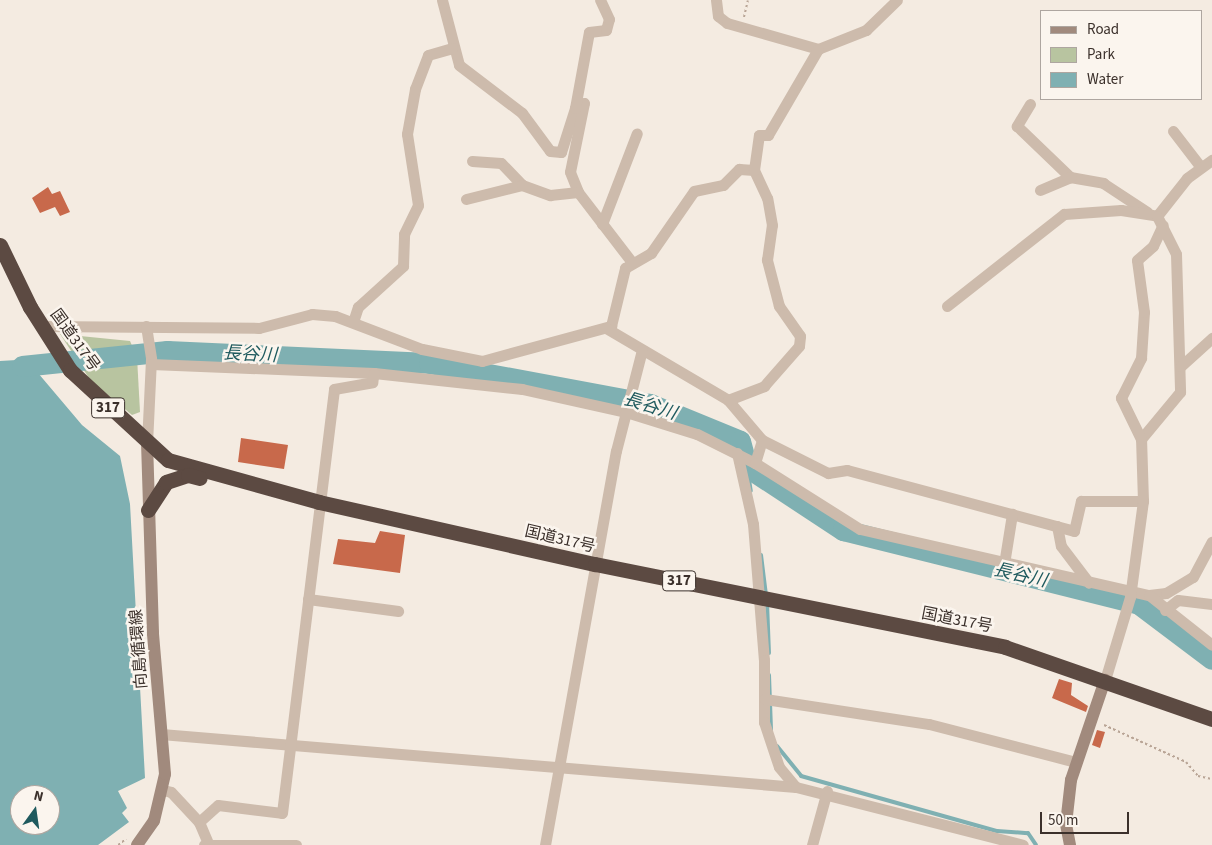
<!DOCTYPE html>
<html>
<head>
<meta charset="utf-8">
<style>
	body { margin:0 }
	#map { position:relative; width:1212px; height:845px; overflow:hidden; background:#f4ebe1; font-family:"Source Sans 3","Noto Sans JP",sans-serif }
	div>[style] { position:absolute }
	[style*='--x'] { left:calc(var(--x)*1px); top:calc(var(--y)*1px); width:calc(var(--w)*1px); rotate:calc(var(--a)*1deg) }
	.green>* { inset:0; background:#b8c4a0 }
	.water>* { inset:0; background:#7fb0b2 }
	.stream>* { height:4px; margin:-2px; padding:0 2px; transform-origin:2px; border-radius:2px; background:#7fb0b2 }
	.river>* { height:21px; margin:-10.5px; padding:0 10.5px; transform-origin:10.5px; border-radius:10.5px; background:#7fb0b2 }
	.building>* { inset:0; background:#c8694b }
	.path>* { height:2px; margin-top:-1px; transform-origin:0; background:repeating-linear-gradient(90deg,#b9a596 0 2.5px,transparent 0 5px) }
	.street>* { height:11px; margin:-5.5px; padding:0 5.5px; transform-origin:5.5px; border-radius:5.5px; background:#cdbbac }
	.secondary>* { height:12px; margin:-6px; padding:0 6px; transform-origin:6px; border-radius:6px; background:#a18a7d }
	.highway>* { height:15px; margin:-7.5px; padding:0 7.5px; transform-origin:7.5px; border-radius:7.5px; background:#5c4a42 }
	span { translate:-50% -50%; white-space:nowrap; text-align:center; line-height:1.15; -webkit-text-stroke:5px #fbf5ee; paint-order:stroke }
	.shield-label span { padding:1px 4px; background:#fbf5ee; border:1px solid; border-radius:4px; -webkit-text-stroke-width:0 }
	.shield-label { font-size:15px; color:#3b302b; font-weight:700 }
	.street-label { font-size:16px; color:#3b302b }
	.water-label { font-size:18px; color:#1f5a5e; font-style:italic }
	.legend { position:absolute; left:1040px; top:10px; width:162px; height:90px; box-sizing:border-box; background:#fbf5ee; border:1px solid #aea6a0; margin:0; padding:6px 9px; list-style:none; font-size:15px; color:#3b302b }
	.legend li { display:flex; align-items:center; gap:10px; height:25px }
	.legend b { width:25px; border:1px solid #aea6a0 }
	.north { position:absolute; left:10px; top:785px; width:50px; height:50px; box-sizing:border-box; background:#fbf5ee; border:1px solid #aea6a0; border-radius:50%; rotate:14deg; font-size:14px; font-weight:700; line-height:20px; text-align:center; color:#3b302b }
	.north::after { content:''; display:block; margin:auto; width:18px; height:22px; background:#1f5a5e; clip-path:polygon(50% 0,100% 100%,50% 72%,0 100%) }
	.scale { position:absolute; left:1040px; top:812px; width:89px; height:22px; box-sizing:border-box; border:2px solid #3b302b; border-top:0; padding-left:6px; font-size:15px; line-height:18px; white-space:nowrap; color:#3b302b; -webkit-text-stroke:4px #fbf5ee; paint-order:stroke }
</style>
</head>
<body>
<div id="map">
	<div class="green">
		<i style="clip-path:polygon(60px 334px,130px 341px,137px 357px,140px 412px,132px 415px,91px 381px)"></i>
	</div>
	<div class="water">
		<i style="clip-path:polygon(evenodd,34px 359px,38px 373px,82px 425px,120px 456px,130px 504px,145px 778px,118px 791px,127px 808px,122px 813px,129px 822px,98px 845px,0 845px,0 361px,34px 359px,20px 795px,50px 795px,50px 825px,20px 825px,20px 795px)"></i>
	</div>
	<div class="stream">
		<i style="--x:747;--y:467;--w:24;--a:81"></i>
		<i style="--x:761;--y:555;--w:40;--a:82.9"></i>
		<i style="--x:767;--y:602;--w:51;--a:87.8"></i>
		<i style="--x:769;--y:675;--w:55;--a:87.9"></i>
		<i style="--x:777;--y:746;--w:38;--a:51"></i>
		<i style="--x:801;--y:776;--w:204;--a:15.7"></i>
		<i style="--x:997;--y:831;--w:31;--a:4"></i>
		<i style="--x:1028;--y:833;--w:14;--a:56"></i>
	</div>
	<div class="river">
		<i style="--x:22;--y:366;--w:146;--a:-5.9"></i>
		<i style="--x:167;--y:351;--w:262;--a:2.6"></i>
		<i style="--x:429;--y:363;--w:225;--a:10.5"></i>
		<i style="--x:650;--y:404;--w:97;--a:22.3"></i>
		<i style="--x:740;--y:441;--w:27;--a:75"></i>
		<i style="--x:747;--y:467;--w:115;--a:33.3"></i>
		<i style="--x:843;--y:530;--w:305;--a:14"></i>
		<i style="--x:1139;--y:604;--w:91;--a:37"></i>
	</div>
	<div class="building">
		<i style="clip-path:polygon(48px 187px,52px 194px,60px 191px,70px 212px,60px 216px,55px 207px,40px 213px,32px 198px)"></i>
		<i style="clip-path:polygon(241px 438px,288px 445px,284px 469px,238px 462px)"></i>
		<i style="clip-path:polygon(380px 531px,405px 535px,400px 573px,333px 564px,338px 539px,375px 543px)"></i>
		<i style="clip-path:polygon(1059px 679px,1072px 683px,1071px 695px,1088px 706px,1086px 712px,1052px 698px)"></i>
		<i style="clip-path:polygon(1097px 730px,1105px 732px,1100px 748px,1092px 745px)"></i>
	</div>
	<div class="path">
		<i style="--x:744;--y:17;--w:17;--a:-77"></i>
		<i style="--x:1104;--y:725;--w:90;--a:24.3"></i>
		<i style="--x:1186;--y:762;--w:18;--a:49"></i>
		<i style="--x:1198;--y:776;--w:14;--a:12"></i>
		<i style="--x:118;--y:845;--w:10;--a:-37"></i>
	</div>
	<div class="street">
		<i style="--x:442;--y:0;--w:67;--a:75.3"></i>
		<i style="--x:459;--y:65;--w:79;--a:37.3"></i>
		<i style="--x:522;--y:113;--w:47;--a:53.6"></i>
		<i style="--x:550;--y:151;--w:11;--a:5"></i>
		<i style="--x:561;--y:152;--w:46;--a:-72.3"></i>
		<i style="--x:575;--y:108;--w:10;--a:-29"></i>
		<i style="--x:584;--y:103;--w:70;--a:101.5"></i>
		<i style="--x:570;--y:172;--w:22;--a:68"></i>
		<i style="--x:578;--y:192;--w:87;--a:52.5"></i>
		<i style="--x:716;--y:0;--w:16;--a:83"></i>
		<i style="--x:718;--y:16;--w:11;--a:38"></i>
		<i style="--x:727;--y:23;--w:95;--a:15.9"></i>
		<i style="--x:818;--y:49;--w:52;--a:-21.6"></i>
		<i style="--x:866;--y:30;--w:43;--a:-44.1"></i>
		<i style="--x:1030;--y:104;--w:26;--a:121"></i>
		<i style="--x:1017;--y:126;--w:74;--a:43.9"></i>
		<i style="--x:1070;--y:177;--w:34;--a:10"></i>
		<i style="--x:1103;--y:183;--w:53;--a:33.4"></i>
		<i style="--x:575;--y:108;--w:77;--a:-79.6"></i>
		<i style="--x:589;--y:32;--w:17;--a:-7"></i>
		<i style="--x:606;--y:30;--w:11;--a:-75"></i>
		<i style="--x:609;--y:19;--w:21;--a:-115"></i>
		<i style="--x:1173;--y:131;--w:44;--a:52.4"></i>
		<i style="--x:472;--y:161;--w:29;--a:4"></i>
		<i style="--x:501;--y:163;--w:30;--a:46"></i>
		<i style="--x:1040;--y:190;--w:33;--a:-23"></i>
		<i style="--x:466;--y:199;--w:58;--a:-14"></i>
		<i style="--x:522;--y:185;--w:30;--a:20"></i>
		<i style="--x:550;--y:195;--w:28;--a:-6"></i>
		<i style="--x:1157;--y:216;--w:48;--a:-51.7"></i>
		<i style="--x:1187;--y:178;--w:31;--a:-36"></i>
		<i style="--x:602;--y:224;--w:97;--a:-69"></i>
		<i style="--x:947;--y:306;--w:149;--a:-38.2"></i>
		<i style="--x:1064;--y:214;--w:57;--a:-4"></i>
		<i style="--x:1121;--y:210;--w:36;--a:9"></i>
		<i style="--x:1157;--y:216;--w:42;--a:63.4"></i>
		<i style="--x:1176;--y:254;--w:138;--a:88.3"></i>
		<i style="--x:1180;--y:392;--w:61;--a:129.7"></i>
		<i style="--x:353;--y:322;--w:16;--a:-72"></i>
		<i style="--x:358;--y:307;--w:61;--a:-42.3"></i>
		<i style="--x:403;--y:266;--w:32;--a:-88"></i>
		<i style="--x:404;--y:234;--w:32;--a:-64"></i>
		<i style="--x:418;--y:205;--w:72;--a:-98.8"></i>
		<i style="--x:407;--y:134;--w:46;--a:-79.9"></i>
		<i style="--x:415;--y:89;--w:36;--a:-69"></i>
		<i style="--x:428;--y:55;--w:25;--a:-16"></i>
		<i style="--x:41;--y:326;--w:218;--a:0.5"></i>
		<i style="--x:259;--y:328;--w:55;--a:-14.8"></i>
		<i style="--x:312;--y:314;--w:23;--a:5"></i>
		<i style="--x:335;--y:316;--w:93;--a:20.8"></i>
		<i style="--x:422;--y:349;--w:61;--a:11.3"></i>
		<i style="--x:482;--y:361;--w:134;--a:-15.2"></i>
		<i style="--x:611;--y:326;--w:60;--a:-76.4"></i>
		<i style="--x:625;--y:268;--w:30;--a:-30"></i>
		<i style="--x:651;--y:253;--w:75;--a:-55.3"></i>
		<i style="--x:694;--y:191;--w:30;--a:-12"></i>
		<i style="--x:723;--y:185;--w:23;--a:-45"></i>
		<i style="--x:739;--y:169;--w:15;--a:4"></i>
		<i style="--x:146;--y:326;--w:33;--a:81"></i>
		<i style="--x:151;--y:359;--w:85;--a:92.7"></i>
		<i style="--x:606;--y:328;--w:142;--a:30.5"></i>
		<i style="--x:728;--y:400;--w:52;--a:49.6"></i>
		<i style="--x:762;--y:440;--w:24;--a:107"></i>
		<i style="--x:151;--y:364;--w:223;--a:2.3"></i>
		<i style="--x:374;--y:373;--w:149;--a:6.2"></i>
		<i style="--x:522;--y:389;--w:107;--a:12.5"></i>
		<i style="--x:626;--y:412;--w:74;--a:17.2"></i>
		<i style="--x:697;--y:434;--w:65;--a:26.6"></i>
		<i style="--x:755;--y:463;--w:124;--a:32.2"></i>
		<i style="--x:860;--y:529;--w:296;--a:12.9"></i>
		<i style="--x:1149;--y:595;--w:17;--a:-7"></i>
		<i style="--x:1166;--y:593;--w:31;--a:-31"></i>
		<i style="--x:1193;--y:577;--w:40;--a:-62"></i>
		<i style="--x:1181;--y:366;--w:42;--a:-42.1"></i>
		<i style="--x:728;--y:400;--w:39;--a:-21"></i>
		<i style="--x:764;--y:386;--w:53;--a:-48.8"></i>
		<i style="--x:799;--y:346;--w:10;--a:-84"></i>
		<i style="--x:800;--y:336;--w:37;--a:-125"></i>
		<i style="--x:779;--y:306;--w:48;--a:-104.6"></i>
		<i style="--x:767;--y:260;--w:35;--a:-82"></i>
		<i style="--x:772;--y:225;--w:27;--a:-100"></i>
		<i style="--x:767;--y:198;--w:31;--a:-115"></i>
		<i style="--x:754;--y:170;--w:35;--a:-82"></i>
		<i style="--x:759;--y:135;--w:9;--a:0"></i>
		<i style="--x:768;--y:135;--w:99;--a:-59.8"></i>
		<i style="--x:762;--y:440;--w:74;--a:26.6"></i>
		<i style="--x:828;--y:473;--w:19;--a:-9"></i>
		<i style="--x:847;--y:470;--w:235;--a:15"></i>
		<i style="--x:1074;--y:531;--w:31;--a:-77"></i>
		<i style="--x:1081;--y:501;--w:62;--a:0"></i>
		<i style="--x:737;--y:453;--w:73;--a:77.3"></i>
		<i style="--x:753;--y:524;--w:136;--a:85.4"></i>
		<i style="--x:764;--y:660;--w:62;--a:90"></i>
		<i style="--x:764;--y:722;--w:47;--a:71.6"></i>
		<i style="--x:779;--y:767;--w:26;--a:50"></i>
		<i style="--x:1057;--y:526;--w:20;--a:79"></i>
		<i style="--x:1061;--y:546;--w:46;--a:52.9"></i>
		<i style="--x:1004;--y:564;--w:51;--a:-80.9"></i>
		<i style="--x:1149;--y:595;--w:80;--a:38.4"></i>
		<i style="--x:308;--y:599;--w:91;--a:7.6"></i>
		<i style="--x:1165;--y:610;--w:16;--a:-38"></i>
		<i style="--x:1178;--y:600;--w:34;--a:7"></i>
		<i style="--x:1105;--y:680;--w:87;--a:-73.2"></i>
		<i style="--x:1130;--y:597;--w:97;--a:-82.3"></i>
		<i style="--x:1143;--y:501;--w:62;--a:-91.8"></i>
		<i style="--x:1141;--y:439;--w:46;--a:-116"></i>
		<i style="--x:1121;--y:398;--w:45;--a:-63.4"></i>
		<i style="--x:1141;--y:358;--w:46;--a:-86.3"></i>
		<i style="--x:1144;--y:312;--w:52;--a:-97.7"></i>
		<i style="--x:1137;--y:260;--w:21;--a:-41"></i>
		<i style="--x:1153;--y:246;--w:23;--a:-65"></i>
		<i style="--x:765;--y:699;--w:166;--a:8.7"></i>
		<i style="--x:929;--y:724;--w:152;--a:14.5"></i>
		<i style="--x:161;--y:734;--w:637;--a:4.77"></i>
		<i style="--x:796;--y:787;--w:234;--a:14.3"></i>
		<i style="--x:163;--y:790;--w:8;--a:14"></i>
		<i style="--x:171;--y:792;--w:41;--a:47"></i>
		<i style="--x:199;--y:822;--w:25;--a:67"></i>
		<i style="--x:199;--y:822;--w:25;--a:-42"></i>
		<i style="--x:218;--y:805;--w:64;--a:7.1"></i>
		<i style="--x:282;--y:813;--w:427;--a:-83"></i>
		<i style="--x:334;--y:389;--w:39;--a:-10"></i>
		<i style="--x:372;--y:382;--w:9;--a:-77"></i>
		<i style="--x:204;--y:845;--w:92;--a:0"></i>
		<i style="--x:545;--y:845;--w:400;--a:-79.8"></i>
		<i style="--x:616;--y:451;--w:104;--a:-75.6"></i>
		<i style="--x:812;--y:845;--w:56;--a:-74.5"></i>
	</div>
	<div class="secondary">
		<i style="--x:137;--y:845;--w:29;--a:-55"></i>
		<i style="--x:154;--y:821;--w:48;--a:-76.8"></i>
		<i style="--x:165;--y:774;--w:142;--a:-94.9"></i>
		<i style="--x:153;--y:633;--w:189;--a:-91.8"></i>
		<i style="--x:1070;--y:845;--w:21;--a:-101"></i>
		<i style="--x:1066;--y:824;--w:44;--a:-83.5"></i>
		<i style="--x:1071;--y:780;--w:106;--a:-71.2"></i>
	</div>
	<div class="highway">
		<i style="--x:0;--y:245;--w:69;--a:64.2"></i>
		<i style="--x:30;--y:307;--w:75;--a:57.6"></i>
		<i style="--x:70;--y:370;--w:133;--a:42.6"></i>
		<i style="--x:168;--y:460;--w:157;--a:15.5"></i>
		<i style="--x:319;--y:502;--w:283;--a:12.7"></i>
		<i style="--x:595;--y:564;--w:418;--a:11.4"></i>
		<i style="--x:1005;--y:647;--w:219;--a:19.2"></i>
		<i style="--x:148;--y:510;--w:33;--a:-57"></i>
		<i style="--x:166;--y:482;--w:23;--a:-18"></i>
		<i style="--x:188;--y:475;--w:12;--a:14"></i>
	</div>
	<div class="shield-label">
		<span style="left:108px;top:408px">317</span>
		<span style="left:679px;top:581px">317</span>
	</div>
	<div class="street-label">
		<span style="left:75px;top:340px;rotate:54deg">国道317号</span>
		<span style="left:560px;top:539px;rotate:13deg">国道317号</span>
		<span style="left:957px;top:620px;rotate:11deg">国道317号</span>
		<span style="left:139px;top:649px;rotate:-94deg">向島循環線</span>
	</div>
	<div class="water-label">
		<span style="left:250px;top:355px;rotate:3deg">長谷川</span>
		<span style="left:650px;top:407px;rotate:17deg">長谷川</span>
		<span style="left:1020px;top:576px;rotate:13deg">長谷川</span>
	</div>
	<ul class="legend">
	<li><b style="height:6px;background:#a18a7d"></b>Road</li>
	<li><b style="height:14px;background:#b8c4a0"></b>Park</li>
	<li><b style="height:14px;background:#7fb0b2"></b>Water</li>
	</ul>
	<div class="north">N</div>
	<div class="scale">50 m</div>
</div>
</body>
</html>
